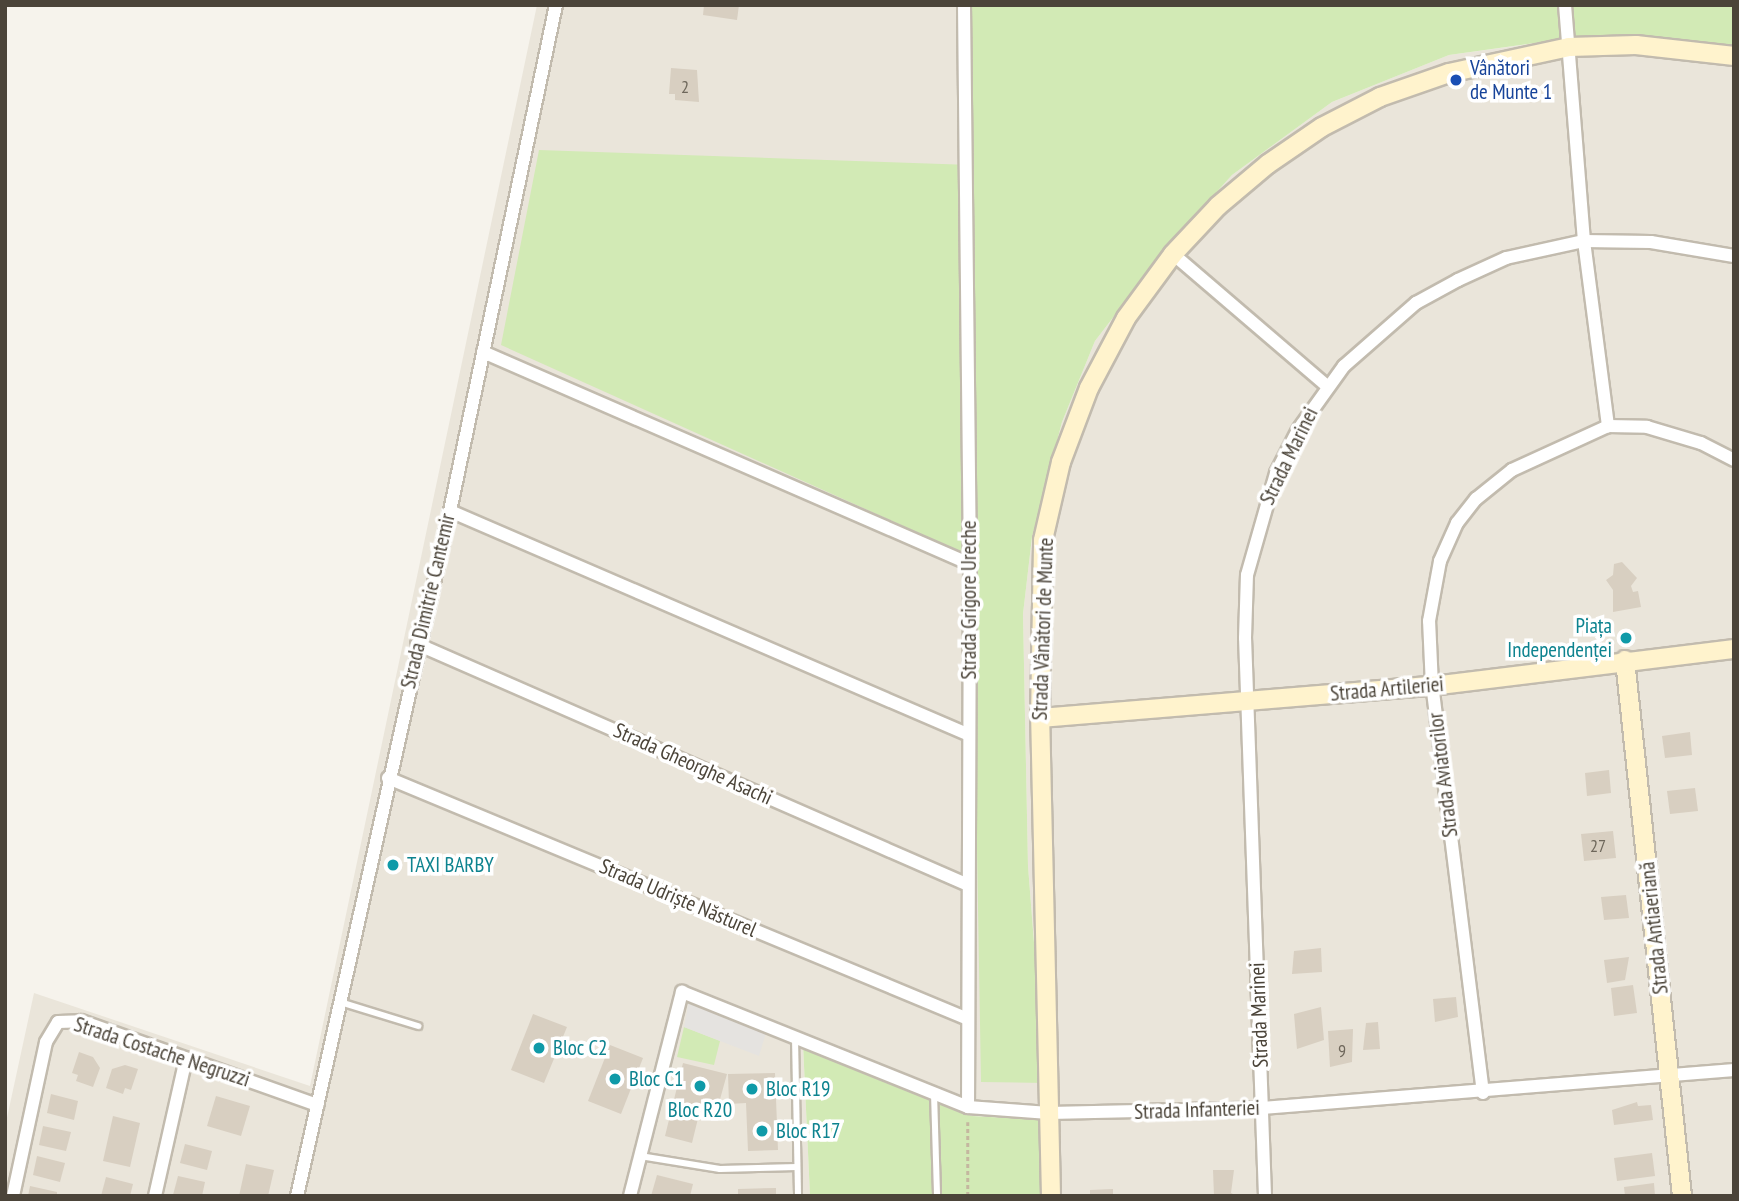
<!DOCTYPE html>
<html>
<head>
<meta charset="utf-8">
<style>
	body { margin:0 }
	#map { position:relative; width:1739px; height:1201px; overflow:hidden; background:#f6f3ec; font-family:"PT Sans Narrow",sans-serif }
	div>[style] { position:absolute }
	[style*='--x'] { left:calc(var(--x)*1px); top:calc(var(--y)*1px); width:calc(var(--w)*1px); rotate:calc(var(--a)*1deg) }
	.residential>* { inset:0; background:#eae5da }
	.green>* { inset:0; background:#d2eab5 }
	.parking>* { inset:0; background:#e5e3e0 }
	.building>* { inset:0; background:#d8cfc1 }
	.path>* { height:2.5px; margin-top:-1.25px; transform-origin:0; background:repeating-linear-gradient(90deg,#c4b79f 0 3.5px,transparent 0 7px) }
	.roads { filter:drop-shadow(2px 0 #c2bbae) drop-shadow(-2px 0 #c2bbae) drop-shadow(0 2px #c2bbae) drop-shadow(0 -2px #c2bbae) }
	.lane>* { height:6px; margin:-3px; padding:0 3px; transform-origin:3px; border-radius:3px; background:#fff }
	.street>* { height:12px; margin:-6px; padding:0 6px; transform-origin:6px; border-radius:6px; background:#fff }
	.secondary>* { height:18px; margin:-9px; padding:0 9px; transform-origin:9px; border-radius:9px; background:#fff3cd }
	.dots>* { width:19px; height:19px; translate:-50% -50%; box-sizing:border-box; border:4px solid #fff; border-radius:50% }
	span { translate:-50% -50%; white-space:nowrap; text-align:center; line-height:1.15; -webkit-text-stroke:7px #fff; paint-order:stroke }
	.number-label { font-size:18px; color:#6e675b }
	.number-label span { -webkit-text-stroke-width:0 }
	.transit-label { font-size:21px; color:#164399 }
	.left { translate:0 -50%; text-align:left }
	.street-label { font-size:21px; color:#4b4439 }
	.culture-label { font-size:21px; color:#0d838f }
	.right { translate:-100% -50%; text-align:right }
	.frame { position:absolute; inset:0; border:7px solid #4b4439; pointer-events:none }
</style>
</head>
<body>
<div id="map">
	<div class="residential">
		<i style="clip-path:polygon(537px 5px,965px 5px,982px 1082px,1045px 1082px,1028px 866px,1023px 614px,1032px 537px,1062px 422px,1095px 341px,1168px 246px,1232px 175px,1332px 102px,1449px 55px,1558px 40px,1734px 53px,1734px 1196px,1049px 1196px,1047px 1120px,972px 1116px,803px 1045px,810px 1196px,5px 1196px,5px 1127px,34px 993px,310px 1086px)"></i>
	</div>
	<div class="green">
		<i style="clip-path:polygon(965px 5px,1734px 5px,1734px 53px,1557px 40px,1449px 55px,1332px 102px,1232px 175px,1168px 246px,1095px 341px,1062px 422px,1032px 537px,1023px 614px,1028px 866px,1045px 1083px,981px 1082px,972px 557px,501px 345px,539px 150px,971px 165px)"></i>
		<i style="clip-path:polygon(684px 1027px,720px 1041px,714px 1065px,677px 1057px)"></i>
		<i style="clip-path:polygon(803px 1044px,972px 1116px,1047px 1120px,1049px 1196px,810px 1196px)"></i>
	</div>
	<div class="parking">
		<i style="clip-path:polygon(690px 995px,768px 1026px,759px 1056px,684px 1027px)"></i>
	</div>
	<div class="building">
		<i style="clip-path:polygon(704px 5px,739px 5px,737px 20px,703px 15px)"></i>
		<i style="clip-path:polygon(671px 68px,697px 70px,699px 102px,675px 100px,675px 94px,669px 94px)"></i>
		<i style="clip-path:polygon(1622px 562px,1637px 578px,1631px 586px,1633px 592px,1638px 591px,1641px 607px,1613px 612px,1613px 590px,1606px 580px,1613px 575px,1614px 564px)"></i>
		<i style="clip-path:polygon(1690px 732px,1692px 755px,1665px 758px,1662px 736px)"></i>
		<i style="clip-path:polygon(1609px 770px,1611px 793px,1587px 796px,1585px 773px)"></i>
		<i style="clip-path:polygon(1695px 788px,1698px 811px,1670px 814px,1667px 791px)"></i>
		<i style="clip-path:polygon(1613px 831px,1616px 858px,1584px 861px,1581px 834px)"></i>
		<i style="clip-path:polygon(392px 857px,398px 859px,394px 872px,388px 872px)"></i>
		<i style="clip-path:polygon(1626px 895px,1629px 918px,1604px 920px,1601px 897px)"></i>
		<i style="clip-path:polygon(1321px 948px,1322px 972px,1292px 974px,1294px 951px)"></i>
		<i style="clip-path:polygon(1629px 957px,1625px 980px,1607px 983px,1604px 960px)"></i>
		<i style="clip-path:polygon(1633px 985px,1637px 1013px,1614px 1016px,1611px 988px)"></i>
		<i style="clip-path:polygon(1456px 997px,1458px 1017px,1435px 1022px,1433px 999px)"></i>
		<i style="clip-path:polygon(1321px 1007px,1324px 1040px,1297px 1049px,1294px 1014px)"></i>
		<i style="clip-path:polygon(533px 1014px,567px 1027px,544px 1083px,511px 1070px)"></i>
		<i style="clip-path:polygon(1378px 1022px,1380px 1049px,1363px 1050px,1366px 1023px)"></i>
		<i style="clip-path:polygon(1353px 1029px,1352px 1062px,1330px 1067px,1328px 1031px)"></i>
		<i style="clip-path:polygon(610px 1045px,643px 1058px,621px 1114px,588px 1101px)"></i>
		<i style="clip-path:polygon(79px 1052px,93px 1057px,100px 1068px,93px 1087px,76px 1081px,78px 1075px,72px 1073px)"></i>
		<i style="clip-path:polygon(683px 1063px,727px 1074px,719px 1103px,703px 1098px,692px 1143px,665px 1136px)"></i>
		<i style="clip-path:polygon(125px 1065px,138px 1069px,131px 1090px,125px 1088px,123px 1094px,106px 1088px,112px 1069px)"></i>
		<i style="clip-path:polygon(775px 1073px,778px 1150px,748px 1151px,746px 1103px,729px 1104px,728px 1074px)"></i>
		<i style="clip-path:polygon(51px 1094px,78px 1101px,74px 1120px,47px 1113px)"></i>
		<i style="clip-path:polygon(216px 1096px,250px 1106px,241px 1136px,207px 1126px)"></i>
		<i style="clip-path:polygon(1637px 1102px,1638px 1106px,1651px 1105px,1653px 1120px,1614px 1125px,1612px 1110px)"></i>
		<i style="clip-path:polygon(113px 1116px,140px 1123px,130px 1167px,103px 1161px)"></i>
		<i style="clip-path:polygon(43px 1126px,71px 1132px,66px 1151px,39px 1145px)"></i>
		<i style="clip-path:polygon(185px 1144px,212px 1151px,207px 1170px,180px 1163px)"></i>
		<i style="clip-path:polygon(1652px 1153px,1655px 1176px,1617px 1181px,1614px 1158px)"></i>
		<i style="clip-path:polygon(37px 1156px,65px 1163px,60px 1182px,33px 1175px)"></i>
		<i style="clip-path:polygon(246px 1164px,274px 1170px,268px 1196px,239px 1196px)"></i>
		<i style="clip-path:polygon(1213px 1170px,1234px 1170px,1231px 1193px,1237px 1196px,1214px 1196px)"></i>
		<i style="clip-path:polygon(657px 1175px,693px 1184px,690px 1196px,651px 1196px)"></i>
		<i style="clip-path:polygon(178px 1176px,205px 1182px,202px 1196px,173px 1195px)"></i>
		<i style="clip-path:polygon(106px 1177px,133px 1184px,130px 1196px,101px 1196px)"></i>
		<i style="clip-path:polygon(1654px 1183px,1655px 1196px,1625px 1196px,1624px 1187px)"></i>
		<i style="clip-path:polygon(30px 1186px,57px 1192px,57px 1196px,28px 1196px)"></i>
		<i style="clip-path:polygon(776px 1188px,776px 1196px,738px 1196px,738px 1189px)"></i>
		<i style="clip-path:polygon(1113px 1189px,1113px 1196px,1090px 1196px,1090px 1190px)"></i>
	</div>
	<div class="path">
		<i style="--x:968;--y:1122;--w:74;--a:90"></i>
	</div>
	<div class="roads">
		<div class="lane">
			<i style="--x:340;--y:1002;--w:82;--a:17.1"></i>
			<i style="--x:795;--y:1037;--w:159;--a:88.9"></i>
			<i style="--x:934;--y:1093;--w:103;--a:88.3"></i>
			<i style="--x:640;--y:1156;--w:81;--a:9.2"></i>
			<i style="--x:720;--y:1169;--w:77;--a:-1.5"></i>
		</div>
		<div class="street">
			<i style="--x:964;--y:5;--w:559;--a:89.39"></i>
			<i style="--x:970;--y:564;--w:543;--a:90.21"></i>
			<i style="--x:1565;--y:5;--w:237;--a:85.4"></i>
			<i style="--x:1584;--y:241;--w:187;--a:82.6"></i>
			<i style="--x:1173;--y:254;--w:201;--a:40.6"></i>
			<i style="--x:483;--y:352;--w:531;--a:23.52"></i>
			<i style="--x:450;--y:511;--w:565;--a:23.34"></i>
			<i style="--x:417;--y:644;--w:601;--a:23.62"></i>
			<i style="--x:388;--y:778;--w:628;--a:22.56"></i>
			<i style="--x:1483;--y:1093;--w:410;--a:-97.1"></i>
			<i style="--x:1432;--y:686;--w:65;--a:-92.6"></i>
			<i style="--x:1429;--y:621;--w:61;--a:-79.6"></i>
			<i style="--x:1440;--y:561;--w:42;--a:-65.9"></i>
			<i style="--x:1457;--y:523;--w:31;--a:-52"></i>
			<i style="--x:1476;--y:499;--w:46;--a:-38.9"></i>
			<i style="--x:1512;--y:470;--w:106;--a:-24.6"></i>
			<i style="--x:1608;--y:426;--w:39;--a:1"></i>
			<i style="--x:1647;--y:427;--w:56;--a:16.5"></i>
			<i style="--x:1701;--y:443;--w:37;--a:27"></i>
			<i style="--x:13;--y:1196;--w:157;--a:-77.9"></i>
			<i style="--x:46;--y:1042;--w:23;--a:-59"></i>
			<i style="--x:58;--y:1022;--w:23;--a:-2"></i>
			<i style="--x:81;--y:1021;--w:251;--a:19.6"></i>
			<i style="--x:155;--y:1196;--w:141;--a:-77.3"></i>
			<i style="--x:297;--y:1196;--w:702;--a:-77.41"></i>
			<i style="--x:450;--y:511;--w:517;--a:-78.17"></i>
			<i style="--x:630;--y:1196;--w:211;--a:-75.7"></i>
			<i style="--x:682;--y:992;--w:308;--a:21.9"></i>
			<i style="--x:968;--y:1107;--w:81;--a:4.2"></i>
			<i style="--x:1049;--y:1113;--w:213;--a:-1.3"></i>
			<i style="--x:1262;--y:1108;--w:474;--a:-4.6"></i>
			<i style="--x:1265;--y:1196;--w:558;--a:-92.05"></i>
			<i style="--x:1245;--y:638;--w:63;--a:-88.2"></i>
			<i style="--x:1247;--y:575;--w:106;--a:-74.1"></i>
			<i style="--x:1276;--y:473;--w:48;--a:-62.9"></i>
			<i style="--x:1298;--y:430;--w:79;--a:-54.3"></i>
			<i style="--x:1344;--y:366;--w:96;--a:-41.2"></i>
			<i style="--x:1416;--y:303;--w:48;--a:-28.7"></i>
			<i style="--x:1458;--y:280;--w:53;--a:-24.6"></i>
			<i style="--x:1506;--y:258;--w:80;--a:-12.3"></i>
			<i style="--x:1584;--y:241;--w:67;--a:0.9"></i>
			<i style="--x:1651;--y:242;--w:84;--a:9.6"></i>
		</div>
		<div class="secondary">
			<i style="--x:1625;--y:660;--w:539;--a:83.93"></i>
			<i style="--x:1040;--y:718;--w:393;--a:-4.7"></i>
			<i style="--x:1432;--y:686;--w:304;--a:-7"></i>
			<i style="--x:1051;--y:1196;--w:478;--a:-91.3"></i>
			<i style="--x:1040;--y:718;--w:178;--a:-89"></i>
			<i style="--x:1043;--y:540;--w:80;--a:-77"></i>
			<i style="--x:1061;--y:462;--w:79;--a:-69.3"></i>
			<i style="--x:1089;--y:388;--w:79;--a:-62.1"></i>
			<i style="--x:1126;--y:318;--w:79;--a:-53.7"></i>
			<i style="--x:1173;--y:254;--w:66;--a:-46.8"></i>
			<i style="--x:1218;--y:206;--w:65;--a:-40"></i>
			<i style="--x:1268;--y:164;--w:65;--a:-34.4"></i>
			<i style="--x:1322;--y:127;--w:65;--a:-27.3"></i>
			<i style="--x:1380;--y:97;--w:73;--a:-19.2"></i>
			<i style="--x:1449;--y:73;--w:123;--a:-12.2"></i>
			<i style="--x:1569;--y:47;--w:67;--a:-1.7"></i>
			<i style="--x:1636;--y:45;--w:99;--a:6.4"></i>
		</div>
	</div>
	<div class="dots">
		<i style="left:1456px;top:80px;background:#1a4fb4"></i>
		<i style="left:1626px;top:638px;background:#0f9aa8"></i>
		<i style="left:393px;top:865px;background:#0f9aa8"></i>
		<i style="left:539px;top:1048px;background:#0f9aa8"></i>
		<i style="left:615px;top:1079px;background:#0f9aa8"></i>
		<i style="left:700px;top:1086px;background:#0f9aa8"></i>
		<i style="left:752px;top:1089px;background:#0f9aa8"></i>
		<i style="left:762px;top:1131px;background:#0f9aa8"></i>
	</div>
	<div class="number-label">
		<span style="left:685px;top:87px">2</span>
		<span style="left:1598px;top:846px">27</span>
		<span style="left:1342px;top:1051px">9</span>
	</div>
	<div class="transit-label">
		<span class="left" style="left:1470px;top:80px">Vânători<br>de Munte 1</span>
	</div>
	<div class="street-label">
		<span style="left:1289px;top:456px;rotate:-64deg">Strada Marinei</span>
		<span style="left:969px;top:600px;rotate:-90deg">Strada Grigore Ureche</span>
		<span style="left:428px;top:601px;rotate:-77deg">Strada Dimitrie Cantemir</span>
		<span style="left:1043px;top:629px;rotate:-88deg">Strada Vânători de Munte</span>
		<span style="left:1387px;top:689px;rotate:-5deg">Strada Artileriei</span>
		<span style="left:693px;top:764px;rotate:24deg">Strada Gheorghe Asachi</span>
		<span style="left:1443px;top:775px;rotate:-97deg">Strada Aviatorilor</span>
		<span style="left:678px;top:898px;rotate:23deg">Strada Udriște Năsturel</span>
		<span style="left:1654px;top:928px;rotate:-96deg">Strada Antiaeriană</span>
		<span style="left:1259px;top:1015px;rotate:-92deg">Strada Marinei</span>
		<span style="left:162px;top:1052px;rotate:18deg">Strada Costache Negruzzi</span>
		<span style="left:1197px;top:1110px;rotate:-2deg">Strada Infanteriei</span>
	</div>
	<div class="culture-label">
		<span class="right" style="left:1612px;top:638px">Piața<br>Independenței</span>
		<span class="left" style="left:407px;top:865px">TAXI BARBY</span>
		<span class="left" style="left:553px;top:1048px">Bloc C2</span>
		<span class="left" style="left:629px;top:1079px">Bloc C1</span>
		<span class="left" style="left:766px;top:1089px">Bloc R19</span>
		<span style="left:700px;top:1110px">Bloc R20</span>
		<span class="left" style="left:776px;top:1131px">Bloc R17</span>
	</div>
	<div class="frame"></div>
</div>
</body>
</html>
